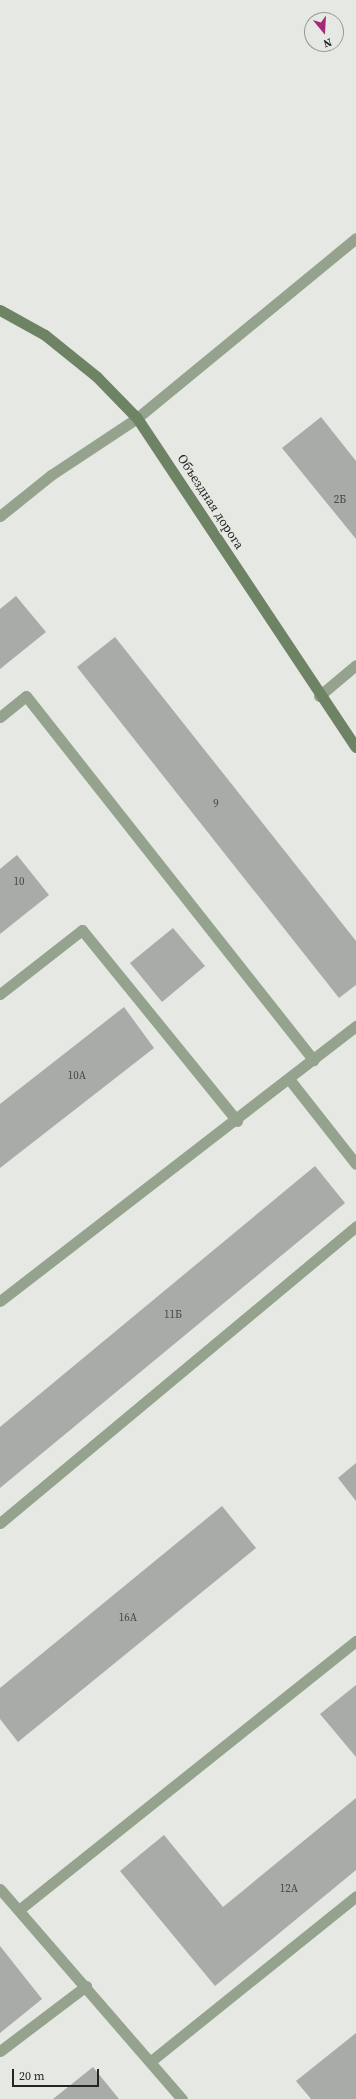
<!DOCTYPE html>
<html>
<head>
<meta charset="utf-8">
<style>
	body { margin:0 }
	#map { position:relative; width:356px; height:2099px; overflow:hidden; background:#e5e8e3; font-family:"Source Serif 4",serif }
	div>[style] { position:absolute }
	[style*='--x'] { left:calc(var(--x)*1px); top:calc(var(--y)*1px); width:calc(var(--w)*1px); rotate:calc(var(--a)*1deg) }
	.building>* { inset:0; background:#a8aba7 }
	.service>* { height:11px; margin:-5.5px; padding:0 5.5px; transform-origin:5.5px; border-radius:5.5px; background:#95a38e }
	.minor>* { height:11px; margin:-5.5px; padding:0 5.5px; transform-origin:5.5px; border-radius:5.5px; background:#95a38e }
	.tertiary>* { height:11px; margin:-5.5px; padding:0 5.5px; transform-origin:5.5px; border-radius:5.5px; background:#95a38e }
	.secondary>* { height:11px; margin:-5.5px; padding:0 5.5px; transform-origin:5.5px; border-radius:5.5px; background:#6d8364 }
	span { translate:-50% -50%; white-space:nowrap; text-align:center; line-height:1.15; -webkit-text-stroke:4px #e5e8e3; paint-order:stroke }
	.number-label { font-size:11px; color:#464745 }
	.number-label span { -webkit-text-stroke-width:0 }
	.street-label { font-size:13px; color:#252624 }
	.north { position:absolute; left:304px; top:12px; width:40px; height:40px; box-sizing:border-box; background:#e5e8e3; border:1px solid #989a97; border-radius:50%; rotate:162deg; font-size:11px; font-weight:700; line-height:16px; text-align:center; color:#252624 }
	.north::after { content:''; display:block; margin:auto; width:14px; height:18px; background:#a62878; clip-path:polygon(50% 0,100% 100%,50% 72%,0 100%) }
	.scale { position:absolute; left:12px; top:2069px; width:87px; height:18px; box-sizing:border-box; border:2px solid #252624; border-top:0; padding-left:5px; font-size:12px; line-height:14px; white-space:nowrap; color:#252624; -webkit-text-stroke:3px #e5e8e3; paint-order:stroke }
</style>
</head>
<body>
<div id="map">
	<div class="building">
		<i style="clip-path:polygon(321px 417px,356px 461px,356px 539px,282px 448px)"></i>
		<i style="clip-path:polygon(16px 596px,46px 632px,0 669px,0 609px)"></i>
		<i style="clip-path:polygon(115px 637px,356px 941px,356px 985px,339px 998px,77px 667px)"></i>
		<i style="clip-path:polygon(17px 855px,49px 895px,0 934px,0 869px)"></i>
		<i style="clip-path:polygon(173px 928px,205px 966px,162px 1002px,130px 963px)"></i>
		<i style="clip-path:polygon(124px 1007px,154px 1048px,0 1168px,0 1104px)"></i>
		<i style="clip-path:polygon(315px 1166px,345px 1203px,0 1488px,0 1427px)"></i>
		<i style="clip-path:polygon(356px 1463px,356px 1501px,338px 1478px)"></i>
		<i style="clip-path:polygon(222px 1506px,256px 1548px,18px 1742px,0 1719px,0 1688px)"></i>
		<i style="clip-path:polygon(356px 1685px,356px 1757px,320px 1714px)"></i>
		<i style="clip-path:polygon(356px 1798px,356px 1870px,215px 1986px,120px 1871px,164px 1835px,223px 1907px)"></i>
		<i style="clip-path:polygon(0 1946px,42px 1999px,0 2033px)"></i>
		<i style="clip-path:polygon(356px 2033px,356px 2099px,311px 2099px,296px 2081px)"></i>
		<i style="clip-path:polygon(93px 2067px,119px 2099px,53px 2099px)"></i>
	</div>
	<div class="service">
		<i style="--x:0;--y:717;--w:33;--a:-39"></i>
		<i style="--x:26;--y:696;--w:464;--a:51.7"></i>
		<i style="--x:0;--y:994;--w:104;--a:-38"></i>
		<i style="--x:82;--y:930;--w:246;--a:50.9"></i>
		<i style="--x:289;--y:1079;--w:108;--a:51.8"></i>
		<i style="--x:0;--y:1301;--w:450;--a:-37.7"></i>
		<i style="--x:0;--y:1523;--w:464;--a:-39.8"></i>
		<i style="--x:0;--y:1889;--w:278;--a:49.1"></i>
		<i style="--x:20;--y:1909;--w:430;--a:-38.6"></i>
		<i style="--x:0;--y:2051;--w:108;--a:-37.1"></i>
		<i style="--x:151;--y:2061;--w:263;--a:-38.8"></i>
	</div>
	<div class="minor">
		<i style="--x:137;--y:418;--w:283;--a:-39.4"></i>
		<i style="--x:319;--y:696;--w:48;--a:-40"></i>
	</div>
	<div class="tertiary">
		<i style="--x:0;--y:516;--w:65;--a:-38.8"></i>
		<i style="--x:51;--y:475;--w:103;--a:-33.5"></i>
	</div>
	<div class="secondary">
		<i style="--x:0;--y:310;--w:51;--a:29.1"></i>
		<i style="--x:45;--y:335;--w:67;--a:38.9"></i>
		<i style="--x:97;--y:377;--w:57;--a:45.7"></i>
		<i style="--x:137;--y:418;--w:395;--a:56.4"></i>
	</div>
	<div class="number-label">
		<span style="left:340px;top:500px">2Б</span>
		<span style="left:216px;top:804px">9</span>
		<span style="left:19px;top:882px">10</span>
		<span style="left:77px;top:1076px">10А</span>
		<span style="left:173px;top:1315px">11Б</span>
		<span style="left:128px;top:1618px">16А</span>
		<span style="left:289px;top:1889px">12А</span>
	</div>
	<div class="street-label">
		<span style="left:210px;top:502px;rotate:57deg">Объездная дорога</span>
	</div>
	<div class="north">N</div>
	<div class="scale">20 m</div>
</div>
</body>
</html>
